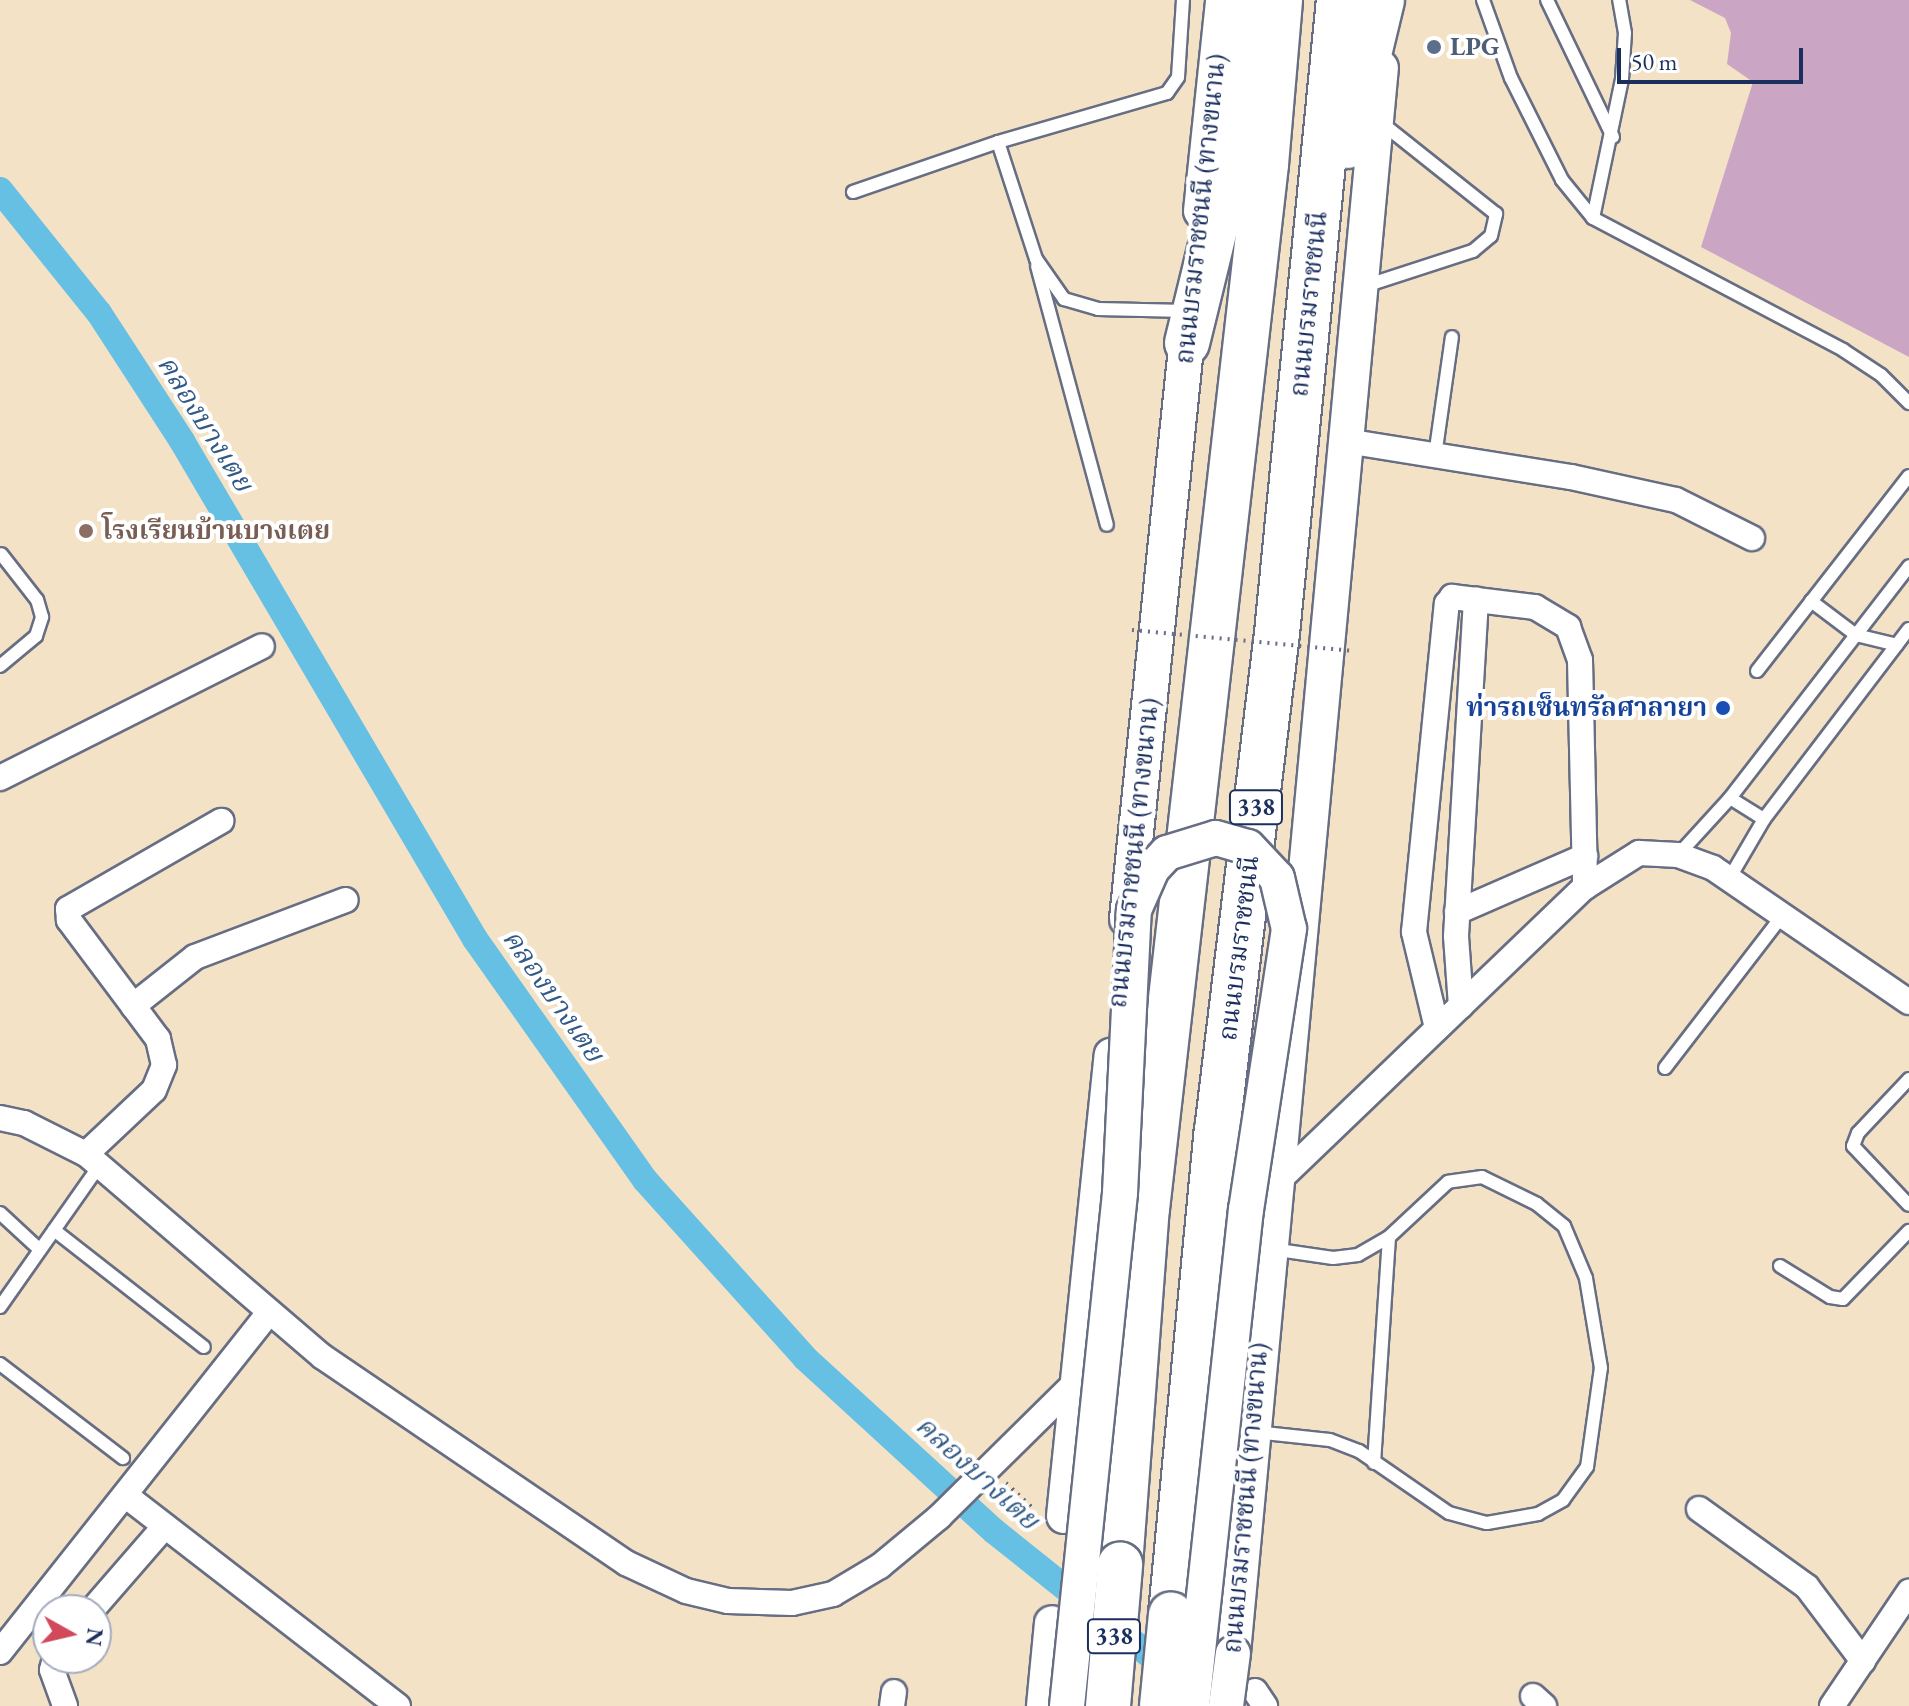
<!DOCTYPE html>
<html>
<head>
<meta charset="utf-8">
<style>
	body { margin:0 }
	#map { position:relative; width:1909px; height:1706px; overflow:hidden; background:#f4e2c7; font-family:"EB Garamond","Noto Serif Thai",serif }
	div>[style] { position:absolute }
	[style*='--x'] { left:calc(var(--x)*1px); top:calc(var(--y)*1px); width:calc(var(--w)*1px); rotate:calc(var(--a)*1deg) }
	.canal>* { height:26px; margin:-13px; padding:0 13px; transform-origin:13px; border-radius:13px; background:#66c0e4 }
	.building>* { inset:0; background:#cba6c4 }
	.path>* { height:4px; margin-top:-2px; transform-origin:0; background:repeating-linear-gradient(90deg,#676e83 0 2px,transparent 0 8px) }
	.roads { filter:drop-shadow(2px 0 #676e83) drop-shadow(-2px 0 #676e83) drop-shadow(0 2px #676e83) drop-shadow(0 -2px #676e83) }
	.lane>* { height:12px; margin:-6px; padding:0 6px; transform-origin:6px; border-radius:6px; background:#fff }
	.street>* { height:24px; margin:-12px; padding:0 12px; transform-origin:12px; border-radius:12px; background:#fff }
	.secondary>* { height:34px; margin:-17px; padding:0 17px; transform-origin:17px; border-radius:17px; background:#fff }
	.highway>* { height:44px; margin:-22px; padding:0 22px; transform-origin:22px; border-radius:22px; background:#fff }
	.path-bridge>* { height:4px; margin-top:-2px; transform-origin:0; background:repeating-linear-gradient(90deg,#676e83 0 2px,transparent 0 8px) }
	.bridges { filter:drop-shadow(2px 0 #676e83) drop-shadow(-2px 0 #676e83) drop-shadow(0 2px #676e83) drop-shadow(0 -2px #676e83) }
	.secondary-bridge>* { height:34px; margin:-17px; padding:0 17px; transform-origin:17px; border-radius:17px; background:#fff }
	.highway-bridge>* { height:44px; margin:-22px; padding:0 22px; transform-origin:22px; border-radius:22px; background:#fff }
	.dots>* { width:22px; height:22px; translate:-50% -50%; box-sizing:border-box; border:4px solid #fff; border-radius:50% }
	span { translate:-50% -50%; white-space:nowrap; text-align:center; line-height:1.15; -webkit-text-stroke:8px #fff; paint-order:stroke }
	.shield-label span { padding:2px 6px; background:#fff; border:2px solid; border-radius:6px; -webkit-text-stroke-width:0 }
	.shield-label { font-size:24px; color:#1b2f5e; font-weight:700 }
	.service-label { font-size:26px; color:#4e5e75; font-weight:700 }
	.left { translate:0 -50%; text-align:left }
	.street-label { font-size:26px; color:#1b2f5e }
	.education-label { font-size:26px; color:#785e54; font-weight:700 }
	.transit-label { font-size:26px; color:#164399; font-weight:700 }
	.right { translate:-100% -50%; text-align:right }
	.water-label { font-size:28px; color:#325a86; font-style:italic }
	.north { position:absolute; left:32px; top:1594px; width:80px; height:80px; box-sizing:border-box; background:#fff; border:2px solid #a4acbf; border-radius:50%; rotate:98deg; font-size:22px; font-weight:700; line-height:32px; text-align:center; color:#1b2f5e }
	.north::after { content:''; display:block; margin:auto; width:28px; height:36px; background:#d1495b; clip-path:polygon(50% 0,100% 100%,50% 72%,0 100%) }
	.scale { position:absolute; left:1617px; top:48px; width:186px; height:36px; box-sizing:border-box; border:4px solid #1b2f5e; border-top:0; padding-left:10px; font-size:24px; line-height:28px; white-space:nowrap; color:#1b2f5e; -webkit-text-stroke:6px #fff; paint-order:stroke }
</style>
</head>
<body>
<div id="map">
	<div class="canal">
		<i style="--x:0;--y:190;--w:158;--a:51.2"></i>
		<i style="--x:99;--y:313;--w:153;--a:57"></i>
		<i style="--x:182;--y:441;--w:578;--a:59.53"></i>
		<i style="--x:475;--y:939;--w:295;--a:54.8"></i>
		<i style="--x:645;--y:1180;--w:239;--a:48"></i>
		<i style="--x:805;--y:1358;--w:256;--a:42.5"></i>
		<i style="--x:994;--y:1531;--w:229;--a:38.6"></i>
	</div>
	<div class="building">
		<i style="clip-path:polygon(1690px 0,1909px 0,1909px 357px,1701px 247px,1753px 82px,1727px 64px,1731px 33px,1725px 18px)"></i>
	</div>
	<div class="path">
		<i style="--x:1006;--y:1483;--w:38;--a:43"></i>
	</div>
	<div class="roads">
		<div class="lane">
			<i style="--x:1483;--y:0;--w:83;--a:70.3"></i>
			<i style="--x:1511;--y:78;--w:114;--a:63.4"></i>
			<i style="--x:1562;--y:180;--w:49;--a:50.8"></i>
			<i style="--x:1593;--y:218;--w:283;--a:27.8"></i>
			<i style="--x:1843;--y:350;--w:45;--a:33.3"></i>
			<i style="--x:1881;--y:375;--w:40;--a:45"></i>
			<i style="--x:1547;--y:0;--w:152;--a:64.3"></i>
			<i style="--x:998;--y:142;--w:176;--a:-16.2"></i>
			<i style="--x:1167;--y:93;--w:19;--a:-55"></i>
			<i style="--x:1178;--y:77;--w:77;--a:-86.3"></i>
			<i style="--x:853;--y:192;--w:153;--a:-19"></i>
			<i style="--x:998;--y:142;--w:123;--a:72"></i>
			<i style="--x:1036;--y:259;--w:49;--a:55"></i>
			<i style="--x:1064;--y:299;--w:35;--a:16"></i>
			<i style="--x:1098;--y:309;--w:89;--a:1.3"></i>
			<i style="--x:1593;--y:218;--w:142;--a:-78.2"></i>
			<i style="--x:1622;--y:79;--w:46;--a:-86.3"></i>
			<i style="--x:1625;--y:33;--w:34;--a:-100"></i>
			<i style="--x:1037;--y:266;--w:268;--a:74.9"></i>
			<i style="--x:1365;--y:286;--w:114;--a:-18"></i>
			<i style="--x:1473;--y:251;--w:23;--a:-40"></i>
			<i style="--x:1491;--y:236;--w:23;--a:-77"></i>
			<i style="--x:1496;--y:214;--w:149;--a:-141.5"></i>
			<i style="--x:1435;--y:456;--w:120;--a:-81.9"></i>
			<i style="--x:1811;--y:601;--w:56;--a:37.1"></i>
			<i style="--x:1856;--y:635;--w:42;--a:13.7"></i>
			<i style="--x:0;--y:666;--w:47;--a:-39.8"></i>
			<i style="--x:36;--y:636;--w:20;--a:-72"></i>
			<i style="--x:42;--y:617;--w:18;--a:-106"></i>
			<i style="--x:37;--y:600;--w:58;--a:-128"></i>
			<i style="--x:1757;--y:671;--w:247;--a:-52.1"></i>
			<i style="--x:1730;--y:798;--w:40;--a:32"></i>
			<i style="--x:1678;--y:855;--w:77;--a:-47.6"></i>
			<i style="--x:1730;--y:798;--w:293;--a:-52.3"></i>
			<i style="--x:1729;--y:879;--w:69;--a:-59.7"></i>
			<i style="--x:1764;--y:819;--w:239;--a:-52.7"></i>
			<i style="--x:1665;--y:1068;--w:192;--a:-52.4"></i>
			<i style="--x:1909;--y:1079;--w:74;--a:133.4"></i>
			<i style="--x:1858;--y:1133;--w:14;--a:111"></i>
			<i style="--x:1853;--y:1146;--w:81;--a:46.5"></i>
			<i style="--x:0;--y:1213;--w:54;--a:42.8"></i>
			<i style="--x:54;--y:1230;--w:190;--a:38"></i>
			<i style="--x:1780;--y:1266;--w:59;--a:31.8"></i>
			<i style="--x:1830;--y:1297;--w:13;--a:9"></i>
			<i style="--x:1843;--y:1299;--w:95;--a:-45.9"></i>
			<i style="--x:0;--y:1307;--w:172;--a:-54.9"></i>
			<i style="--x:0;--y:1364;--w:155;--a:37.4"></i>
			<i style="--x:1255;--y:1432;--w:75;--a:6.1"></i>
			<i style="--x:1330;--y:1440;--w:31;--a:21"></i>
			<i style="--x:1359;--y:1451;--w:109;--a:34.6"></i>
			<i style="--x:1449;--y:1513;--w:39;--a:15"></i>
			<i style="--x:1487;--y:1523;--w:52;--a:-10"></i>
			<i style="--x:1538;--y:1514;--w:29;--a:-29"></i>
			<i style="--x:1563;--y:1500;--w:41;--a:-54"></i>
			<i style="--x:1587;--y:1467;--w:100;--a:-82"></i>
			<i style="--x:1601;--y:1368;--w:91;--a:-99.5"></i>
			<i style="--x:1586;--y:1278;--w:56;--a:-112.9"></i>
			<i style="--x:1564;--y:1226;--w:35;--a:-141"></i>
			<i style="--x:1537;--y:1204;--w:61;--a:-153.9"></i>
			<i style="--x:1482;--y:1177;--w:34;--a:172"></i>
			<i style="--x:1448;--y:1182;--w:81;--a:137"></i>
			<i style="--x:1389;--y:1237;--w:36;--a:150"></i>
			<i style="--x:1358;--y:1255;--w:25;--a:173"></i>
			<i style="--x:1333;--y:1258;--w:62;--a:-171.6"></i>
			<i style="--x:1374;--y:1463;--w:226;--a:-86.2"></i>
		</div>
		<div class="street">
			<i style="--x:1346;--y:441;--w:228;--a:9.1"></i>
			<i style="--x:1571;--y:477;--w:107;--a:12.4"></i>
			<i style="--x:1676;--y:500;--w:85;--a:26.6"></i>
			<i style="--x:0;--y:778;--w:293;--a:-26.7"></i>
			<i style="--x:1457;--y:912;--w:140;--a:-23.6"></i>
			<i style="--x:133;--y:1006;--w:79;--a:-38.3"></i>
			<i style="--x:195;--y:957;--w:161;--a:-20.7"></i>
			<i style="--x:1461;--y:1006;--w:70;--a:-94.1"></i>
			<i style="--x:1456;--y:936;--w:337;--a:-86.6"></i>
			<i style="--x:1437;--y:1028;--w:99;--a:-103.5"></i>
			<i style="--x:1414;--y:932;--w:330;--a:-84.3"></i>
			<i style="--x:1447;--y:604;--w:9;--a:-54"></i>
			<i style="--x:1452;--y:597;--w:84;--a:6.9"></i>
			<i style="--x:1535;--y:607;--w:39;--a:31"></i>
			<i style="--x:1568;--y:627;--w:35;--a:70"></i>
			<i style="--x:1580;--y:660;--w:227;--a:88.7"></i>
			<i style="--x:0;--y:1118;--w:25;--a:12"></i>
			<i style="--x:24;--y:1123;--w:69;--a:26.6"></i>
			<i style="--x:86;--y:1154;--w:312;--a:40.6"></i>
			<i style="--x:323;--y:1357;--w:366;--a:34.2"></i>
			<i style="--x:626;--y:1563;--w:66;--a:25"></i>
			<i style="--x:686;--y:1591;--w:43;--a:13.4"></i>
			<i style="--x:728;--y:1601;--w:64;--a:1.8"></i>
			<i style="--x:792;--y:1603;--w:42;--a:-12.4"></i>
			<i style="--x:833;--y:1594;--w:55;--a:-30.8"></i>
			<i style="--x:880;--y:1566;--w:77;--a:-39.7"></i>
			<i style="--x:939;--y:1517;--w:195;--a:-44.6"></i>
			<i style="--x:86;--y:1154;--w:93;--a:-43.3"></i>
			<i style="--x:154;--y:1090;--w:27;--a:-68"></i>
			<i style="--x:164;--y:1065;--w:27;--a:-103"></i>
			<i style="--x:158;--y:1039;--w:149;--a:-126.8"></i>
			<i style="--x:69;--y:920;--w:11;--a:-95"></i>
			<i style="--x:68;--y:909;--w:177;--a:-29.9"></i>
			<i style="--x:1276;--y:1183;--w:428;--a:-43.8"></i>
			<i style="--x:1585;--y:887;--w:64;--a:-32.2"></i>
			<i style="--x:1639;--y:853;--w:39;--a:3"></i>
			<i style="--x:1678;--y:855;--w:37;--a:20"></i>
			<i style="--x:1713;--y:868;--w:237;--a:34.4"></i>
			<i style="--x:125;--y:1495;--w:345;--a:37.7"></i>
			<i style="--x:1699;--y:1509;--w:133;--a:35.8"></i>
			<i style="--x:1807;--y:1587;--w:93;--a:52.9"></i>
			<i style="--x:92;--y:1610;--w:111;--a:-49"></i>
			<i style="--x:0;--y:1652;--w:433;--a:-51.6"></i>
			<i style="--x:55;--y:1658;--w:12;--a:104"></i>
			<i style="--x:52;--y:1670;--w:38;--a:70"></i>
			<i style="--x:1255;--y:1691;--w:18;--a:56"></i>
			<i style="--x:1533;--y:1696;--w:15;--a:42"></i>
			<i style="--x:892;--y:1706;--w:14;--a:-82"></i>
			<i style="--x:1832;--y:1706;--w:138;--a:-56"></i>
		</div>
		<div class="secondary">
			<i style="--x:1201;--y:211;--w:212;--a:-84"></i>
			<i style="--x:1127;--y:919;--w:603;--a:-84.1"></i>
			<i style="--x:1064;--y:1516;--w:463;--a:-84.1"></i>
			<i style="--x:1233;--y:1653;--w:1592;--a:-84.67"></i>
			<i style="--x:1044;--y:1706;--w:83;--a:-84.5"></i>
		</div>
		<div class="highway">
			<i style="--x:1347;--y:146;--w:150;--a:-76.5"></i>
			<i style="--x:1187;--y:343;--w:142;--a:-76.2"></i>
			<i style="--x:1221;--y:205;--w:200;--a:-80.2"></i>
			<i style="--x:1120;--y:1565;--w:357;--a:-85.7"></i>
			<i style="--x:1147;--y:1209;--w:1052;--a:-83.5"></i>
			<i style="--x:1266;--y:164;--w:165;--a:-85.1"></i>
			<i style="--x:1171;--y:1614;--w:485;--a:-84.6"></i>
			<i style="--x:1217;--y:1131;--w:502;--a:-83.13"></i>
			<i style="--x:1277;--y:633;--w:636;--a:-84.41"></i>
		</div>
	</div>
	<div class="path-bridge">
		<i style="--x:1132;--y:630;--w:223;--a:5.4"></i>
	</div>
	<div class="bridges">
		<div class="secondary-bridge">
			<i style="--x:1067;--y:1706;--w:516;--a:-84.1"></i>
			<i style="--x:1120;--y:1193;--w:283;--a:-87.2"></i>
			<i style="--x:1134;--y:910;--w:45;--a:-66.3"></i>
			<i style="--x:1152;--y:869;--w:22;--a:-47"></i>
			<i style="--x:1167;--y:853;--w:51;--a:-17"></i>
			<i style="--x:1216;--y:838;--w:33;--a:16"></i>
			<i style="--x:1248;--y:847;--w:42;--a:46.9"></i>
			<i style="--x:1277;--y:878;--w:52;--a:76.8"></i>
			<i style="--x:1289;--y:929;--w:283;--a:98.7"></i>
			<i style="--x:1246;--y:1209;--w:500;--a:96.2"></i>
			<i style="--x:1226;--y:1706;--w:53;--a:-82.5"></i>
		</div>
		<div class="highway-bridge">
			<i style="--x:1108;--y:1706;--w:142;--a:-85.1"></i>
			<i style="--x:1162;--y:1706;--w:92;--a:-84.4"></i>
		</div>
	</div>
	<div class="dots">
		<i style="left:1434px;top:47px;background:#5c6f8a"></i>
		<i style="left:86px;top:531px;background:#8d6e63"></i>
		<i style="left:1723px;top:708px;background:#1a4fb4"></i>
	</div>
	<div class="shield-label">
		<span style="left:1256px;top:807px">338</span>
		<span style="left:1114px;top:1636px">338</span>
	</div>
	<div class="service-label">
		<span class="left" style="left:1450px;top:47px">LPG</span>
	</div>
	<div class="street-label">
		<span style="left:1201px;top:209px;rotate:-84deg">ถนนบรมราชชนนี (ทางขนาน)</span>
		<span style="left:1309px;top:304px;rotate:-84deg">ถนนบรมราชชนนี</span>
		<span style="left:1134px;top:853px;rotate:-84deg">ถนนบรมราชชนนี (ทางขนาน)</span>
		<span style="left:1239px;top:948px;rotate:-83deg">ถนนบรมราชชนนี</span>
		<span style="left:1246px;top:1498px;rotate:-85deg">ถนนบรมราชชนนี (ทางขนาน)</span>
	</div>
	<div class="education-label">
		<span class="left" style="left:102px;top:531px">โรงเรียนบ้านบางเตย</span>
	</div>
	<div class="transit-label">
		<span class="right" style="left:1707px;top:708px">ท่ารถเซ็นทรัลศาลายา</span>
	</div>
	<div class="water-label">
		<span style="left:206px;top:423px;rotate:58deg">คลองบางเตย</span>
		<span style="left:554px;top:995px;rotate:55deg">คลองบางเตย</span>
		<span style="left:978px;top:1472px;rotate:42deg">คลองบางเตย</span>
	</div>
	<div class="north">N</div>
	<div class="scale">50 m</div>
</div>
</body>
</html>
